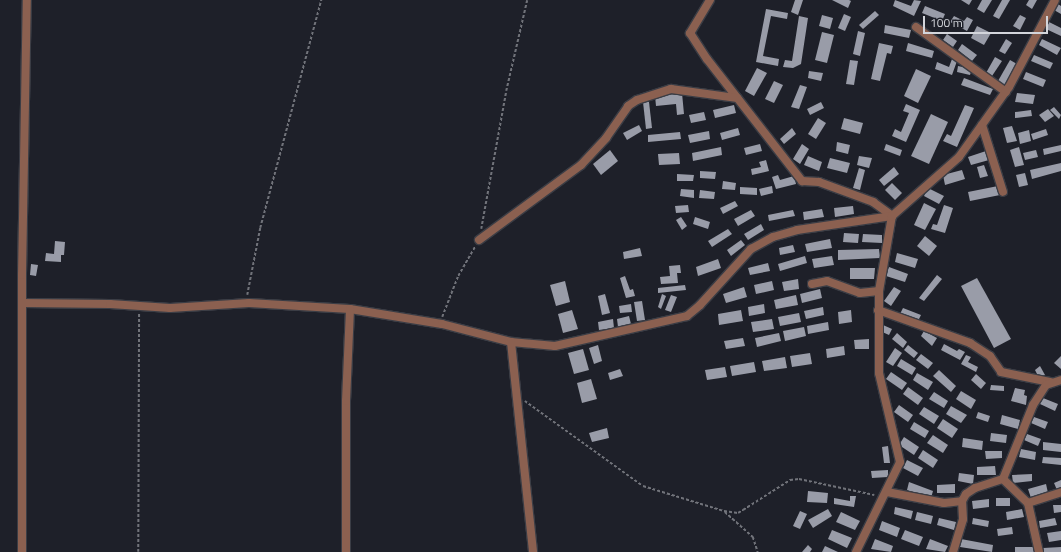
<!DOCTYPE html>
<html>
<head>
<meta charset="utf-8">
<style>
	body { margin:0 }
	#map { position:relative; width:1061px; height:552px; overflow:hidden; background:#1e2029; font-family:"Titillium Web",sans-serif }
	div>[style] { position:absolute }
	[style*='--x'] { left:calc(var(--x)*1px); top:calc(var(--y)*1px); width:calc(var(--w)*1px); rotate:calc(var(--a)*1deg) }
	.building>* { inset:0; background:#999ca8 }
	.path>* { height:1.5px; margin-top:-0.75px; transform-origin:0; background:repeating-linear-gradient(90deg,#71737a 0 3px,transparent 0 5px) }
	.roads { filter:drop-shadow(1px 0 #3b3d45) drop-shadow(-1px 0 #3b3d45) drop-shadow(0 1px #3b3d45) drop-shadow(0 -1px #3b3d45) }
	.street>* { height:8px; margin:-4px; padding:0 4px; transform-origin:4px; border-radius:4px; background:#8b6050 }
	span { translate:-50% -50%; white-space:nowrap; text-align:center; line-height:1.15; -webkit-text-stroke:4px #1e2029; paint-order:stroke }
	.scale { position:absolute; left:923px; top:16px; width:125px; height:18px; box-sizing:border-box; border:2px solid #d3d5db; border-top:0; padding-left:5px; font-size:12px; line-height:14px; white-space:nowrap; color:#d3d5db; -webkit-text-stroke:3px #1e2029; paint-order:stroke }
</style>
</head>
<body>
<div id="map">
	<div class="building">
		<i style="clip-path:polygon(795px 0,803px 0,798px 15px,791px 12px)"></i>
		<i style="clip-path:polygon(832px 0,849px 0,851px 1px,848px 8px)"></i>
		<i style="clip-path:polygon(895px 0,911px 6px,914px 0,921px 1px,914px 16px,893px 6px)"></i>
		<i style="clip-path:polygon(961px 0,972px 0,969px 5px)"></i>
		<i style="clip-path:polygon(982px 0,992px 0,984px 13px,977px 9px)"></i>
		<i style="clip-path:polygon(1002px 0,1010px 0,999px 19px,993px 16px)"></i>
		<i style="clip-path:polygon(1029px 0,1037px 0,1032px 9px,1026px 5px)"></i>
		<i style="clip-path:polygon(1058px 4px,1061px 6px,1061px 14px,1054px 10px)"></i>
		<i style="clip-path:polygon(925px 6px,945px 14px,942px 21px,922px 13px)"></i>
		<i style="clip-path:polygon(766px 9px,788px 13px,787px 19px,771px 16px,763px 56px,779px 59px,778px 66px,756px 62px)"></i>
		<i style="clip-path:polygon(875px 11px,879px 15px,863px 29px,859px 25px)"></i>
		<i style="clip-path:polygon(844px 14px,851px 17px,845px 31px,838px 28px)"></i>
		<i style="clip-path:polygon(822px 15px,833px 18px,830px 29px,819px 26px)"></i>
		<i style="clip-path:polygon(1020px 15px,1026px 18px,1020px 30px,1013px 26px)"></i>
		<i style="clip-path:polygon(799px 16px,808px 18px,801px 64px,793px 68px,783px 67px,785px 60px,792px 61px)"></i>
		<i style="clip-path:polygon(954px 16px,964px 21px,967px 17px,973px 20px,967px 31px,950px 22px)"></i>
		<i style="clip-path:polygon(1049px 22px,1061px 28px,1061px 36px,1046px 29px)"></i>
		<i style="clip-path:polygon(885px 25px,911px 30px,909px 38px,884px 33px)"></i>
		<i style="clip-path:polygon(977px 26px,991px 33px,984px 45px,971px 38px)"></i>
		<i style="clip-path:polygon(858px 31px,865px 33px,860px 56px,853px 54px)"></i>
		<i style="clip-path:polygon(822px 32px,834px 35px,827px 63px,815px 60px)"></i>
		<i style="clip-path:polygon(947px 34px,957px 41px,953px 47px,943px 40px)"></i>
		<i style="clip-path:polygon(1006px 39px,1012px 43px,1005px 54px,999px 51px)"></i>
		<i style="clip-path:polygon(1042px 39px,1061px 48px,1057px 55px,1039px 45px)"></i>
		<i style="clip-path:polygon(879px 43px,893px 46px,891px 54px,887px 53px,880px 81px,871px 79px)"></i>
		<i style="clip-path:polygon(908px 43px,934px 51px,932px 58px,906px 51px)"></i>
		<i style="clip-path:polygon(962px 44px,977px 55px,972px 61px,958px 50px)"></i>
		<i style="clip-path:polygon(1034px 55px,1053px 63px,1050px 69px,1031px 61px)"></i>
		<i style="clip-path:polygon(995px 57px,1002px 61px,992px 76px,986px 73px)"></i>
		<i style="clip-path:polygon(952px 59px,957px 61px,952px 75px,935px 69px,937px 62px,949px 67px)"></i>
		<i style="clip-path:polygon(850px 60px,858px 61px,854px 85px,846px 84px)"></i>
		<i style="clip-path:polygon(1010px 60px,1017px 64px,1005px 85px,998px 81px)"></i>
		<i style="clip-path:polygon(958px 66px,972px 69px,970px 75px,957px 72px)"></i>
		<i style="clip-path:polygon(757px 68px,767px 73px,754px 96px,745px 91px)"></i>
		<i style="clip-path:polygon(916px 69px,931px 76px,918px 103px,904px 96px)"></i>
		<i style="clip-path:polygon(809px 71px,823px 73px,821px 81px,808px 78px)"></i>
		<i style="clip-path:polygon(1026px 72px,1046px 80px,1043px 87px,1023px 79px)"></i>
		<i style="clip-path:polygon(964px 78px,993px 89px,990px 95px,961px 85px)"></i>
		<i style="clip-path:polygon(774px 81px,783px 85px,774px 103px,765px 99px)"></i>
		<i style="clip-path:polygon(800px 85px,807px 87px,799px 109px,791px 107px)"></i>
		<i style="clip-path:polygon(682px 93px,684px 114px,677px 115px,676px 104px,656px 106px,655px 96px)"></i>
		<i style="clip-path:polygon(1017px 93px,1035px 95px,1033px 104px,1015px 102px)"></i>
		<i style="clip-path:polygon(643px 102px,649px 102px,652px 128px,646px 129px)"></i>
		<i style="clip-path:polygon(821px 102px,824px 108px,810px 115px,807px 109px)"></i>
		<i style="clip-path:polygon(906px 104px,920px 110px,906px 142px,892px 136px,895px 129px,901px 132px,909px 113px,903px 111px)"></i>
		<i style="clip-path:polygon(734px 105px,736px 113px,715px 118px,713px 110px)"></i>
		<i style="clip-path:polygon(965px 105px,974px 108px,957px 147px,943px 141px,947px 134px,951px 136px)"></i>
		<i style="clip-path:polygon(1054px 107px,1061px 115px,1059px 119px,1050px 110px)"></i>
		<i style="clip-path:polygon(1048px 109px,1054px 116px,1045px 122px,1039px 115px)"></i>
		<i style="clip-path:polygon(1031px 110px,1032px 116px,1015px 118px,1015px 112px)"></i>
		<i style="clip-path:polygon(704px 112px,706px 120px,691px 123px,689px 115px)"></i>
		<i style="clip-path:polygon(931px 114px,948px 122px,929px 164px,911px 156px)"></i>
		<i style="clip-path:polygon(818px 118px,826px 123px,816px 139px,808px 134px)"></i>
		<i style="clip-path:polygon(844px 118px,863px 123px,860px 134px,841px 129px)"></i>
		<i style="clip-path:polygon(639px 125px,642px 131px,627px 140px,623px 133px)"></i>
		<i style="clip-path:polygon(1012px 126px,1017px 141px,1007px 143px,1003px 128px)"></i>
		<i style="clip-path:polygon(738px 128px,740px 135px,722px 140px,720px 133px)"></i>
		<i style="clip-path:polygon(792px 128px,796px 134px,784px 144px,780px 139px)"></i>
		<i style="clip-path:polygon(1046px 129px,1048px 135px,1033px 140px,1031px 134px)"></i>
		<i style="clip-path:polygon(1029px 130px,1031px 141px,1020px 144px,1018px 133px)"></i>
		<i style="clip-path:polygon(709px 131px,710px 139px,690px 143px,688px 135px)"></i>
		<i style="clip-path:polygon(680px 132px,681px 139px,648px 142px,648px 135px)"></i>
		<i style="clip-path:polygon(837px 142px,850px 145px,848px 154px,836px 151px)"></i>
		<i style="clip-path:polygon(760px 144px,762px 151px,746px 155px,744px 148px)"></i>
		<i style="clip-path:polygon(802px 144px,809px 149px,800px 164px,793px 159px)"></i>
		<i style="clip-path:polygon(886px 144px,902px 150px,900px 156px,884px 150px)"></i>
		<i style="clip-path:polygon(1061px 145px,1061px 151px,1044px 155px,1043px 149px)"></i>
		<i style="clip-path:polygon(721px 147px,722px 155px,693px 161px,692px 153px)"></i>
		<i style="clip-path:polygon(1019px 147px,1024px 165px,1015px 167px,1010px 150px)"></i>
		<i style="clip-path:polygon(610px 150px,618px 161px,601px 175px,593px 164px)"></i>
		<i style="clip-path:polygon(1036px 150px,1038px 157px,1025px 160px,1023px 153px)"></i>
		<i style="clip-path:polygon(986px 151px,989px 160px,971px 165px,968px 157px)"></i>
		<i style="clip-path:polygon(679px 153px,680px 164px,659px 165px,658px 154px)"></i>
		<i style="clip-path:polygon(808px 156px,822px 162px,819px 171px,804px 165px)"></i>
		<i style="clip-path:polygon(859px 156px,872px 158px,869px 168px,857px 165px)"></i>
		<i style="clip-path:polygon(830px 158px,850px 163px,847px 173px,827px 168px)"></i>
		<i style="clip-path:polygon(766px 160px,769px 171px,752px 175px,751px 169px,761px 167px,759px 162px)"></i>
		<i style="clip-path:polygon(1061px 163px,1061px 171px,1032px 179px,1030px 170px)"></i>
		<i style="clip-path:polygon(984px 165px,988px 176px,980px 178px,977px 167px)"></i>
		<i style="clip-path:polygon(894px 167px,899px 174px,884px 186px,879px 180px)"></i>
		<i style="clip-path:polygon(859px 168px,865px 170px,860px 190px,853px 188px)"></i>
		<i style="clip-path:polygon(962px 170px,965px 179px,945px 185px,943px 175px)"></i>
		<i style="clip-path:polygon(700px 171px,716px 172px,715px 179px,700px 178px)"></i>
		<i style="clip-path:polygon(1025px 173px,1028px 185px,1019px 187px,1016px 175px)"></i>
		<i style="clip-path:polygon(677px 174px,694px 175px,693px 181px,677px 181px)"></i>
		<i style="clip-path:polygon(778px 175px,780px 180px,794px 176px,796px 184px,776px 189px,772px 177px)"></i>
		<i style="clip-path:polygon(723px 181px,736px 183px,735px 190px,722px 189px)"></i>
		<i style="clip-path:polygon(892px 183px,902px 193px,895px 200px,885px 190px)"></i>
		<i style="clip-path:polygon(772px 186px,773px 193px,761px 196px,759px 189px)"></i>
		<i style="clip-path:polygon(998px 186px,1000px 195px,970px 201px,968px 192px)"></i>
		<i style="clip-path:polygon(740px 187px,757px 188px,757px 195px,740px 194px)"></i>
		<i style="clip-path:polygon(928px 188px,944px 196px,939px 204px,924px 196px)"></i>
		<i style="clip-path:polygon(681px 189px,694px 190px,694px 198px,680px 196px)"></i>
		<i style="clip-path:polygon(700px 190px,715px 192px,714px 199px,699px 198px)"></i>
		<i style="clip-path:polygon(735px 201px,738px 206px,723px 214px,720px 208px)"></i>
		<i style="clip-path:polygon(924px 203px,936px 209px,925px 230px,914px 225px)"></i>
		<i style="clip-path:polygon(688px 205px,689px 212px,676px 213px,675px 206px)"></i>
		<i style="clip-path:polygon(944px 205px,953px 208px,945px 233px,931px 229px,933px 224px,937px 225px)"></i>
		<i style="clip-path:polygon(853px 206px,854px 214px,835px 217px,834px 208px)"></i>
		<i style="clip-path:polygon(822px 209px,824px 217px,804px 220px,803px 212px)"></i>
		<i style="clip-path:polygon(751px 210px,755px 216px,738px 226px,734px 219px)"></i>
		<i style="clip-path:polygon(793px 210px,795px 216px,769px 221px,768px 215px)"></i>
		<i style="clip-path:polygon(681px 217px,687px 226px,682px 230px,676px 220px)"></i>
		<i style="clip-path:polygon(695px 217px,710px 222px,708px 229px,693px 224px)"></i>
		<i style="clip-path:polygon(761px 224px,764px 230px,748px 240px,744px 234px)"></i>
		<i style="clip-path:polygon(728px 229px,732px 234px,712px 247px,708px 241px)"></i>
		<i style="clip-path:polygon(844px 233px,859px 234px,858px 243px,843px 242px)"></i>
		<i style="clip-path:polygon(863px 234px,882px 235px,882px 243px,862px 242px)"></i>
		<i style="clip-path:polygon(925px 236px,937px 246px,929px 256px,917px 246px)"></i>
		<i style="clip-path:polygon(830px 239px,832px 248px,807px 252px,805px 244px)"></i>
		<i style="clip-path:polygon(741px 240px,745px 245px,731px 256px,727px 250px)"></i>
		<i style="clip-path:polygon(55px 241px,65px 242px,64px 255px,61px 255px,61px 262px,45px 261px,46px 253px,54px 254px)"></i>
		<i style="clip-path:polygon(793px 245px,795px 252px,780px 255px,779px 248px)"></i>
		<i style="clip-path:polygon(640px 248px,642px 256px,624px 259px,623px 252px)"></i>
		<i style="clip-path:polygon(879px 249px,880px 258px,838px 260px,838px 250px)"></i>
		<i style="clip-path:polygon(897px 253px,918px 259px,915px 268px,895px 262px)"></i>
		<i style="clip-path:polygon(805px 256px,807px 263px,780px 271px,778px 264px)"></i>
		<i style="clip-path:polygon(832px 256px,834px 265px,814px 268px,812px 259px)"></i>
		<i style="clip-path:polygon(718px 259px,721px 268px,698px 276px,696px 267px)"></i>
		<i style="clip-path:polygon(768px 263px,770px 271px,750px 275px,748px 268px)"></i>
		<i style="clip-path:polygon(31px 264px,38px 265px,36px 276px,30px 275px)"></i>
		<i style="clip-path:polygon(680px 265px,681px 273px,677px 273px,678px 283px,661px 284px,660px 277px,670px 276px,669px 266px)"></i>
		<i style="clip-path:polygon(889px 267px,908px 274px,905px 282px,886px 276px)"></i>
		<i style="clip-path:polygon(850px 268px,875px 268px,874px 279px,850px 279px)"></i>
		<i style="clip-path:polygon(937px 275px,942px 279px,924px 301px,919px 298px)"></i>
		<i style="clip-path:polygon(625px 276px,630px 290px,633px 289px,635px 296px,626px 298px,620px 278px)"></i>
		<i style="clip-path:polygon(977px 278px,1011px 339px,994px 348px,961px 286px)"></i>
		<i style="clip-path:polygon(798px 279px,799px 289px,784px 291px,782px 282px)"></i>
		<i style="clip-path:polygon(565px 281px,570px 302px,556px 306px,550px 285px)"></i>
		<i style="clip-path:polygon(772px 281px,774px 290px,756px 294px,754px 285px)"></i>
		<i style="clip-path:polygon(685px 285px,686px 290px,658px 293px,658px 288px)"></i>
		<i style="clip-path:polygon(744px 287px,747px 297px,726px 303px,723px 294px)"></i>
		<i style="clip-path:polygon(894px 287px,901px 291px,891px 306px,884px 301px)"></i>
		<i style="clip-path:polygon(820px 289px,822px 298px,802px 303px,800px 294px)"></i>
		<i style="clip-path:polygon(605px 294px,610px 313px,602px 315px,598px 296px)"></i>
		<i style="clip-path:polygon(662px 294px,666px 296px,661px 309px,658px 307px)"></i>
		<i style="clip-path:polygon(671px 295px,677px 297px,671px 312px,665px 310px)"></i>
		<i style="clip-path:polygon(796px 295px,798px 305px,776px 309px,774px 300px)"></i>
		<i style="clip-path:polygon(642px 301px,645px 320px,637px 321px,634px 302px)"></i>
		<i style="clip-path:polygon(631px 304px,632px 312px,620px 313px,619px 306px)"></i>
		<i style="clip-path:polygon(764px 304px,765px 313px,749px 316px,748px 307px)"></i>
		<i style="clip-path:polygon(823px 307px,824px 315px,806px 319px,804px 311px)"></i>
		<i style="clip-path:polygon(903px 308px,921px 315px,918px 321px,900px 314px)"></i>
		<i style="clip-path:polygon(572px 310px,578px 329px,563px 333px,558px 314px)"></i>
		<i style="clip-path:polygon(741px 310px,743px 321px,719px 325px,718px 314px)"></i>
		<i style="clip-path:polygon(851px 310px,852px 322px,839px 324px,838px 312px)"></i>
		<i style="clip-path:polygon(799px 313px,801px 322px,780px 326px,778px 317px)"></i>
		<i style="clip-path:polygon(629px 316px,631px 324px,618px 327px,617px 319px)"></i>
		<i style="clip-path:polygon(613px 319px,614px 328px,599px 330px,598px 322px)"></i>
		<i style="clip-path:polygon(772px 319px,774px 329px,753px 332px,751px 322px)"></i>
		<i style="clip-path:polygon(828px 322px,829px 330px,808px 334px,807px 326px)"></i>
		<i style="clip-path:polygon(883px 325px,892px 329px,889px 335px,880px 331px)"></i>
		<i style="clip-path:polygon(804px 327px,806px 336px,785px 341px,783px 331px)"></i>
		<i style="clip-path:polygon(924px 331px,937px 338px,932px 346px,921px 336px)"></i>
		<i style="clip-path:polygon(779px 333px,781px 341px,757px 347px,755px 338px)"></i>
		<i style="clip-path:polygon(897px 333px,907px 342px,903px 348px,892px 339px)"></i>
		<i style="clip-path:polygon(743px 338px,745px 346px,726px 349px,724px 341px)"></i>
		<i style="clip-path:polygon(869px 339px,869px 349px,855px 349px,854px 340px)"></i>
		<i style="clip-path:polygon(944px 344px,957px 351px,959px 349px,965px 352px,960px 360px,941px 350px)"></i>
		<i style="clip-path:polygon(598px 345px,602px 361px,594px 364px,589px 348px)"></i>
		<i style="clip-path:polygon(908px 345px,918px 353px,914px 358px,904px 350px)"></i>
		<i style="clip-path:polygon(844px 346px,845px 355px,827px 358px,826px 349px)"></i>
		<i style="clip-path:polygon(895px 348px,902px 353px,893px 366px,886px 362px)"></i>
		<i style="clip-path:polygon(583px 349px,589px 370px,574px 374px,568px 353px)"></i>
		<i style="clip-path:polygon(810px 353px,812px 364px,792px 367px,790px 356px)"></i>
		<i style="clip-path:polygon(921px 354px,933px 363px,928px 369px,916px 360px)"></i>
		<i style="clip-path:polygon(966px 355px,971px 357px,968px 362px,978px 367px,976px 372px,961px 364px)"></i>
		<i style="clip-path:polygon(1061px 356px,1061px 369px,1054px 363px)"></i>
		<i style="clip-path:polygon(785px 357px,787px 368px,764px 371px,762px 361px)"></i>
		<i style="clip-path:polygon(901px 359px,916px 368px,912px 375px,897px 366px)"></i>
		<i style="clip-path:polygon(754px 362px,756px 372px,732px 376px,730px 366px)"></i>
		<i style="clip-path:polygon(1040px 366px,1045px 375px,1039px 378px,1035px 370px)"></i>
		<i style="clip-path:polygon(725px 367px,727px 377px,707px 380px,705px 370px)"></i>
		<i style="clip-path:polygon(620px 369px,623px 376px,610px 380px,608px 373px)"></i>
		<i style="clip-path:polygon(939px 370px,956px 386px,951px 392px,933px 376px)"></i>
		<i style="clip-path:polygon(891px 372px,907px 383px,902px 390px,886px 379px)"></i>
		<i style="clip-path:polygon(917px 373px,933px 382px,928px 390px,913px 380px)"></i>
		<i style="clip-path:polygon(976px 374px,986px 383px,981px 389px,971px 380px)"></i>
		<i style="clip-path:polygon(591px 379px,597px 399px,582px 403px,577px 383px)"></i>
		<i style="clip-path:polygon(991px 385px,1004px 386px,1004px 391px,990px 390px)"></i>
		<i style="clip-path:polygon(908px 387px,923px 398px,918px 405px,903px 394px)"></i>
		<i style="clip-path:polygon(1015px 388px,1025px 390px,1024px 395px,1027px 396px,1026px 405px,1011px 401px)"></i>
		<i style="clip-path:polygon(961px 391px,976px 400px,971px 409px,956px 399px)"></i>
		<i style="clip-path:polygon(934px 392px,948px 401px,944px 408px,929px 399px)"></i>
		<i style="clip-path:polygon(1043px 398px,1058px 404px,1055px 411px,1040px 404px)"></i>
		<i style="clip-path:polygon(899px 405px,913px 415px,908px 422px,894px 412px)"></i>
		<i style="clip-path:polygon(951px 406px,967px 415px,961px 423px,946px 414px)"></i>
		<i style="clip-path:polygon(924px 407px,939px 416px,934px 424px,919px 414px)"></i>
		<i style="clip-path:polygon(978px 412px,990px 416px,988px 422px,976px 418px)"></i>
		<i style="clip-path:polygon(1002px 415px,1020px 420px,1018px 429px,1000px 424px)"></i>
		<i style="clip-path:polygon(1034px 417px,1048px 422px,1045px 429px,1031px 423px)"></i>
		<i style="clip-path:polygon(943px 419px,958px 429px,952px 438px,937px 428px)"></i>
		<i style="clip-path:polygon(914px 422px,929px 431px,925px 438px,910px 429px)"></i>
		<i style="clip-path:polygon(607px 428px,609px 438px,592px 442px,589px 433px)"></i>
		<i style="clip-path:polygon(991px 433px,1007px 435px,1006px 443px,990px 441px)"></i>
		<i style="clip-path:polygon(1027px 434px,1041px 439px,1038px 446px,1024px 440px)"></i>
		<i style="clip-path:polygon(933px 435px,948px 445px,943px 453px,927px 443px)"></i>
		<i style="clip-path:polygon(904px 437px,919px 447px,914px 455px,899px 445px)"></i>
		<i style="clip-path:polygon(963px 438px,983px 441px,982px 450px,962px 447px)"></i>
		<i style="clip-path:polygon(1043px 442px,1061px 444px,1061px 452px,1043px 450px)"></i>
		<i style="clip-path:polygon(888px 446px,890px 463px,884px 463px,882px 447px)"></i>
		<i style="clip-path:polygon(1021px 449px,1036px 452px,1035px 460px,1019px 457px)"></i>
		<i style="clip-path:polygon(923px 450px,938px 460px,933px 468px,918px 458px)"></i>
		<i style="clip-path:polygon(985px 451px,1002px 451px,1002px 458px,986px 459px)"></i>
		<i style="clip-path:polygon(1043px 457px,1061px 458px,1061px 465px,1042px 463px)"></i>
		<i style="clip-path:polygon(907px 460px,923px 468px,918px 476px,903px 468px)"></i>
		<i style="clip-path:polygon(995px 466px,996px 475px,977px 475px,977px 467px)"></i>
		<i style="clip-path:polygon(888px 470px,888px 477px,872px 478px,871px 471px)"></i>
		<i style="clip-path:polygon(959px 473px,974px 475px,973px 484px,958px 481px)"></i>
		<i style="clip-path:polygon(1032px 474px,1032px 481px,1013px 483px,1012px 475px)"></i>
		<i style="clip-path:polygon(1061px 480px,1061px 488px,1057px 490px,1054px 483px)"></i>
		<i style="clip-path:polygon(909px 482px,933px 491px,931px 498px,907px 490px)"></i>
		<i style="clip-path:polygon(955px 484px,955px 493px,937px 493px,937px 485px)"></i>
		<i style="clip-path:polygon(1046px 484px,1048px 493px,1031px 498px,1028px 489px)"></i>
		<i style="clip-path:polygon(808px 491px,828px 493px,827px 503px,807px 502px)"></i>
		<i style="clip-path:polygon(850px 496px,856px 496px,854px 507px,834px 504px,834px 498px,850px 501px)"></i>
		<i style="clip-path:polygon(996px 498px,1010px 498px,1010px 506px,996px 506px)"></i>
		<i style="clip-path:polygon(989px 499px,989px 507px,973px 509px,972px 501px)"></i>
		<i style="clip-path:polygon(1053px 505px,1061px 505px,1061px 512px,1054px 513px)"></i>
		<i style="clip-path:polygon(895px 507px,913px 511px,911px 519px,894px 514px)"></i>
		<i style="clip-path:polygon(828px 509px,832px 516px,813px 528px,808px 520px)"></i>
		<i style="clip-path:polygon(1022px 509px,1024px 517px,1007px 520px,1006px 512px)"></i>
		<i style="clip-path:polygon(800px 511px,807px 514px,800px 529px,793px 526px)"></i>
		<i style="clip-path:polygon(841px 512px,860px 521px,855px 530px,836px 522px)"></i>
		<i style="clip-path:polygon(917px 512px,933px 516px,931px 524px,915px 520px)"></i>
		<i style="clip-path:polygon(939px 518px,956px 522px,954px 530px,937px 525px)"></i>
		<i style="clip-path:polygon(973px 518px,989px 521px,988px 527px,972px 524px)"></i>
		<i style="clip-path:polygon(1055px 518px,1057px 525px,1040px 528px,1039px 521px)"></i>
		<i style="clip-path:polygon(882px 521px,900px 528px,897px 537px,879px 530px)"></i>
		<i style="clip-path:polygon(1012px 527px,1013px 534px,998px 536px,997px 529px)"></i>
		<i style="clip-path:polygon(832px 530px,852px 538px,847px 548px,828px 539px)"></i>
		<i style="clip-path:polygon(905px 530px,923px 537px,919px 546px,901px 539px)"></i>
		<i style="clip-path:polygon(1061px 531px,1061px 540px,1049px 542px,1047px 533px)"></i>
		<i style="clip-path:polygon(875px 539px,893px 546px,891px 552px,871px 549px)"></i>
		<i style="clip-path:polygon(930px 539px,948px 546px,945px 552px,926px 549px)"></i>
		<i style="clip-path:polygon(961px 539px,993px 545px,992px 552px,960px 547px)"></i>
		<i style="clip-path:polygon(808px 545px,812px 549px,810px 552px,802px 552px)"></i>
		<i style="clip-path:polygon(825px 546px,838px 552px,822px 552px)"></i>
		<i style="clip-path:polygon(1015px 547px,1037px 547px,1037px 552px,1015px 552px)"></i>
		<i style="clip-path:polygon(1061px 547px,1061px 552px,1043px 552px,1043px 548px)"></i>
	</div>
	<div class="path">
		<i style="--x:481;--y:229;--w:140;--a:-79.7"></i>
		<i style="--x:506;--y:91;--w:93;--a:-77"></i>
		<i style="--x:247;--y:295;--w:68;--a:-79"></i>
		<i style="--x:260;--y:228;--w:236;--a:-75"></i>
		<i style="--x:442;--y:317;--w:44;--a:-68.7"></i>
		<i style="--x:458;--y:276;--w:34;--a:-60"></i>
		<i style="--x:525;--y:401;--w:145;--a:35.8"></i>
		<i style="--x:643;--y:486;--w:85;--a:17.2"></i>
		<i style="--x:724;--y:511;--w:14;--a:8"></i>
		<i style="--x:738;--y:513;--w:6;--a:-31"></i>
		<i style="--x:743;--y:510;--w:56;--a:-32.6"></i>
		<i style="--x:790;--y:480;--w:9;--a:-6"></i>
		<i style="--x:799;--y:479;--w:77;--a:12"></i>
		<i style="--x:725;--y:512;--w:38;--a:42"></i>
		<i style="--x:753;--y:537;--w:16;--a:72"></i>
		<i style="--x:138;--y:552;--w:238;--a:-89.8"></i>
	</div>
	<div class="roads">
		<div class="street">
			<i style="--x:710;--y:0;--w:39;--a:121"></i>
			<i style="--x:690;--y:33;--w:31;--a:57"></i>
			<i style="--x:707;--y:59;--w:155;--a:52.1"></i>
			<i style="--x:802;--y:181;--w:17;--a:3"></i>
			<i style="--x:819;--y:182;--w:58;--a:20.3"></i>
			<i style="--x:873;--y:202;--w:24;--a:36"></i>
			<i style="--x:916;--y:27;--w:111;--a:35.8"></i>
			<i style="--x:982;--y:125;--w:70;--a:72.6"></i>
			<i style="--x:479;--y:240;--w:127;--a:-36.3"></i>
			<i style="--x:581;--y:165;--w:37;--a:-47"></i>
			<i style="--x:606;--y:138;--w:39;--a:-55"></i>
			<i style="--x:628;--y:106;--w:11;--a:-34"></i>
			<i style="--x:637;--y:100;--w:36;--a:-18"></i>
			<i style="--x:671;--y:89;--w:67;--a:7.8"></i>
			<i style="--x:812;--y:284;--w:15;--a:-11"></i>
			<i style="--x:827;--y:281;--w:35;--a:20"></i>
			<i style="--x:860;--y:293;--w:19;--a:-6"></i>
			<i style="--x:23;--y:303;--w:87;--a:0.7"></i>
			<i style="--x:110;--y:304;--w:60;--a:3.8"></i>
			<i style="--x:170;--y:308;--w:79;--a:-3.6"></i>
			<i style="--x:249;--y:303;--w:101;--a:3.4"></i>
			<i style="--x:350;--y:309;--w:93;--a:9.3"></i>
			<i style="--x:442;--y:324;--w:71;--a:14.6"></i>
			<i style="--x:511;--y:342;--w:44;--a:5.2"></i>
			<i style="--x:555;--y:346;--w:135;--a:-12.8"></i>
			<i style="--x:687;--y:316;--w:17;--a:-40"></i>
			<i style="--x:700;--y:305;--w:76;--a:-47.7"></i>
			<i style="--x:751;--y:249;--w:25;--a:-29"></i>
			<i style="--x:773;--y:237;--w:25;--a:-16"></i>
			<i style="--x:797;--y:230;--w:96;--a:-8.4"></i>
			<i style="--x:878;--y:310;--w:98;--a:19.7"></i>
			<i style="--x:970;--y:343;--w:24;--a:33"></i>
			<i style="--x:990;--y:356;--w:19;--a:55"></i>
			<i style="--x:1001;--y:372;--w:50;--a:11.5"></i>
			<i style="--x:511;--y:342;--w:211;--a:84"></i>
			<i style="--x:1003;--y:479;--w:80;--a:-67.9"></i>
			<i style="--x:1033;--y:405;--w:24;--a:-57"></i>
			<i style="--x:1046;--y:385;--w:16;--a:-18"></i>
			<i style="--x:1003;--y:479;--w:35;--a:44"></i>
			<i style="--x:1028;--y:503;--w:50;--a:77.3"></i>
			<i style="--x:887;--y:492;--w:58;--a:10.9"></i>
			<i style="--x:944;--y:503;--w:18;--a:-6"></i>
			<i style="--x:962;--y:501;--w:8;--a:-60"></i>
			<i style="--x:966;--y:494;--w:11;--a:-34"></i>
			<i style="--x:975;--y:488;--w:29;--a:-18"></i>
			<i style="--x:1028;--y:503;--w:35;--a:-18"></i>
			<i style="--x:22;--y:552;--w:277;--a:-90"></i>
			<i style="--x:22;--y:275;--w:275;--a:-89"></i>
			<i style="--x:346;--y:552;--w:151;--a:-90"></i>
			<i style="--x:346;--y:401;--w:92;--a:-87.5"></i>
			<i style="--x:856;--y:552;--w:100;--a:-63.9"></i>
			<i style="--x:900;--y:462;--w:91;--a:-103.3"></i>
			<i style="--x:879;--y:373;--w:82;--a:-90"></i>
			<i style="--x:879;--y:291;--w:76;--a:-80.2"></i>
			<i style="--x:892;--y:216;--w:89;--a:-41.4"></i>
			<i style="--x:959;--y:157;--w:86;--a:-54.5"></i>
			<i style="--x:1009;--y:87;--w:98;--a:-62.1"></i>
			<i style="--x:953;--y:552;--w:34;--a:-73"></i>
			<i style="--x:963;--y:519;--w:18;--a:-93"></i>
		</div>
	</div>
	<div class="scale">100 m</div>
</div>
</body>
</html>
